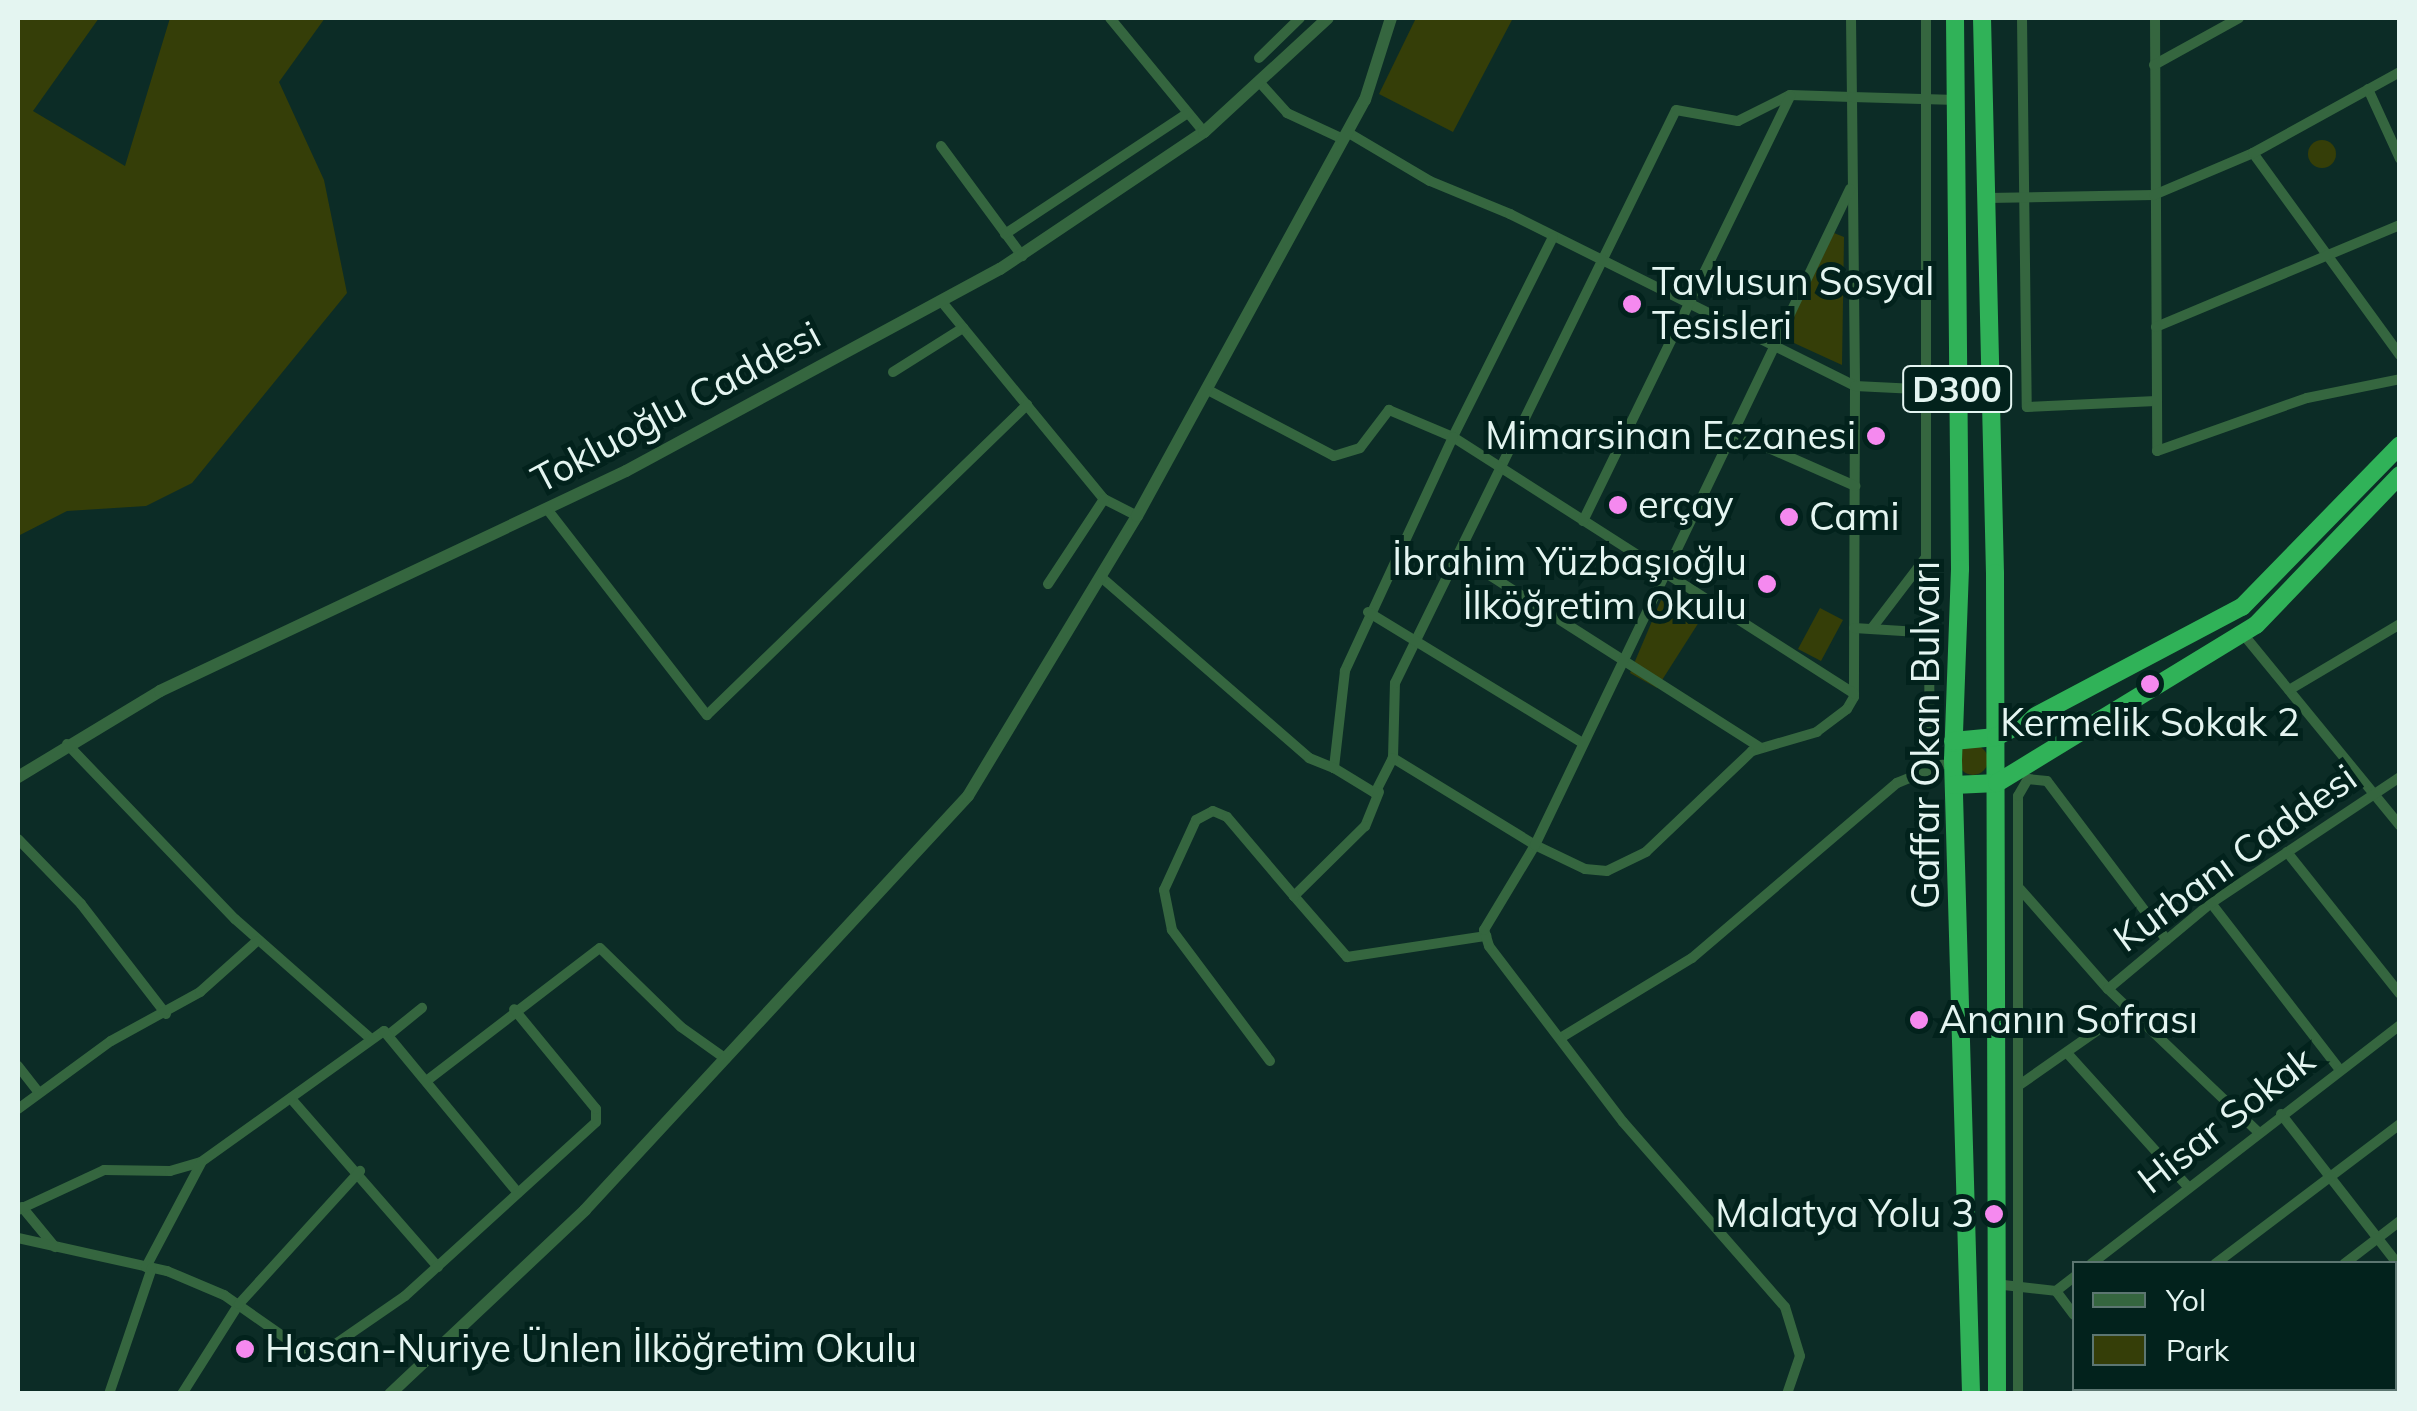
<!DOCTYPE html>
<html>
<head>
<meta charset="utf-8">
<style>
	body { margin:0 }
	#map { position:relative; width:2417px; height:1411px; overflow:hidden; background:#0c2c26; font-family:Mulish,sans-serif }
	div>[style] { position:absolute }
	[style*='--x'] { left:calc(var(--x)*1px); top:calc(var(--y)*1px); width:calc(var(--w)*1px); rotate:calc(var(--a)*1deg) }
	.green>* { inset:0; background:#353e08 }
	.round { border-radius:50% }
	.minor>* { height:10px; margin:-5px; padding:0 5px; transform-origin:5px; border-radius:5px; background:#35663f }
	.tertiary>* { height:12px; margin:-6px; padding:0 6px; transform-origin:6px; border-radius:6px; background:#35663f }
	.trunk>* { height:18px; margin:-9px; padding:0 9px; transform-origin:9px; border-radius:9px; background:#30b258 }
	.dots>* { width:28px; height:28px; translate:-50% -50%; box-sizing:border-box; border:5px solid #02221c; border-radius:50% }
	span { translate:-50% -50%; white-space:nowrap; text-align:center; line-height:1.15; -webkit-text-stroke:10px #02221c; paint-order:stroke }
	.shield-label span { padding:2px 8px; background:#02221c; border:2px solid; border-radius:8px; -webkit-text-stroke-width:0 }
	.shield-label { font-size:35px; color:#e4f5f1; font-weight:700 }
	.poi-label { font-size:38px; color:#e4f5f1 }
	.left { translate:0 -50%; text-align:left }
	.right { translate:-100% -50%; text-align:right }
	.street-label { font-size:38px; color:#e4f5f1 }
	.frame { position:absolute; inset:0; border:20px solid #e4f5f1; pointer-events:none }
	.legend { position:absolute; left:2072px; top:1261px; width:325px; height:130px; box-sizing:border-box; background:#02221c; border:2px solid #5c7671; margin:0; padding:12px 18px; list-style:none; font-size:30px; color:#e4f5f1 }
	.legend li { display:flex; align-items:center; gap:20px; height:50px }
	.legend b { width:50px; border:2px solid #5c7671 }
</style>
</head>
<body>
<div id="map">
	<div class="green">
		<i style="clip-path:polygon(18px 18px,99px 18px,33px 111px,125px 166px,170px 18px,325px 18px,279px 82px,324px 180px,347px 293px,192px 483px,146px 506px,67px 511px,18px 536px)"></i>
		<i style="clip-path:polygon(1416px 18px,1513px 18px,1453px 132px,1379px 94px)"></i>
		<i class="round" style="left:2308px;top:140px;width:28px;height:28px"></i>
		<i style="clip-path:polygon(1834px 233px,1844px 237px,1842px 365px,1783px 338px)"></i>
		<i style="clip-path:polygon(1661px 600px,1699px 622px,1657px 688px,1630px 673px)"></i>
		<i style="clip-path:polygon(1820px 608px,1843px 620px,1821px 661px,1798px 649px)"></i>
		<i class="round" style="left:1958px;top:745px;width:30px;height:30px"></i>
	</div>
	<div class="minor">
		<i style="--x:1110;--y:18;--w:148;--a:50.5"></i>
		<i style="--x:1851;--y:18;--w:79;--a:89.3"></i>
		<i style="--x:1852;--y:97;--w:289;--a:89.4"></i>
		<i style="--x:1855;--y:386;--w:311;--a:90.2"></i>
		<i style="--x:1854;--y:697;--w:14;--a:120"></i>
		<i style="--x:1847;--y:709;--w:38;--a:143"></i>
		<i style="--x:1817;--y:732;--w:68;--a:163.7"></i>
		<i style="--x:1752;--y:751;--w:146;--a:136.4"></i>
		<i style="--x:1646;--y:852;--w:43;--a:154"></i>
		<i style="--x:1607;--y:871;--w:22;--a:-175"></i>
		<i style="--x:1585;--y:869;--w:55;--a:-154.4"></i>
		<i style="--x:1535;--y:845;--w:167;--a:-148.5"></i>
		<i style="--x:1393;--y:758;--w:75;--a:-88.5"></i>
		<i style="--x:1395;--y:683;--w:638;--a:-63.88"></i>
		<i style="--x:1676;--y:110;--w:63;--a:10.1"></i>
		<i style="--x:1738;--y:121;--w:58;--a:-26.6"></i>
		<i style="--x:1790;--y:95;--w:62;--a:1.8"></i>
		<i style="--x:1852;--y:97;--w:105;--a:1.6"></i>
		<i style="--x:2022;--y:18;--w:389;--a:89.3"></i>
		<i style="--x:2027;--y:407;--w:129;--a:-2.7"></i>
		<i style="--x:2155;--y:18;--w:433;--a:89.7"></i>
		<i style="--x:2157;--y:451;--w:159;--a:-19.5"></i>
		<i style="--x:2307;--y:398;--w:95;--a:-11.5"></i>
		<i style="--x:1259;--y:58;--w:57;--a:-44.3"></i>
		<i style="--x:2154;--y:65;--w:97;--a:-28.9"></i>
		<i style="--x:1262;--y:85;--w:38;--a:48"></i>
		<i style="--x:1287;--y:113;--w:62;--a:24.9"></i>
		<i style="--x:2368;--y:89;--w:77;--a:65.4"></i>
		<i style="--x:1347;--y:132;--w:96;--a:30.6"></i>
		<i style="--x:1430;--y:181;--w:87;--a:22.4"></i>
		<i style="--x:1510;--y:214;--w:385;--a:26.5"></i>
		<i style="--x:1855;--y:386;--w:102;--a:2.8"></i>
		<i style="--x:941;--y:146;--w:137;--a:53.6"></i>
		<i style="--x:2253;--y:153;--w:250;--a:54"></i>
		<i style="--x:1987;--y:198;--w:167;--a:-1"></i>
		<i style="--x:2154;--y:195;--w:108;--a:-23"></i>
		<i style="--x:2253;--y:153;--w:168;--a:-28.9"></i>
		<i style="--x:1005;--y:234;--w:219;--a:-33.5"></i>
		<i style="--x:1553;--y:237;--w:224;--a:116.6"></i>
		<i style="--x:1453;--y:437;--w:476;--a:32.6"></i>
		<i style="--x:942;--y:302;--w:255;--a:50.6"></i>
		<i style="--x:1104;--y:499;--w:37;--a:27"></i>
		<i style="--x:2156;--y:327;--w:264;--a:-22.7"></i>
		<i style="--x:893;--y:372;--w:83;--a:-32.2"></i>
		<i style="--x:1206;--y:389;--w:144;--a:27.6"></i>
		<i style="--x:1334;--y:456;--w:27;--a:-17"></i>
		<i style="--x:1360;--y:448;--w:48;--a:-52.7"></i>
		<i style="--x:1389;--y:410;--w:69;--a:22.9"></i>
		<i style="--x:1453;--y:437;--w:258;--a:114.8"></i>
		<i style="--x:1345;--y:671;--w:98;--a:96.5"></i>
		<i style="--x:1334;--y:768;--w:48;--a:31.4"></i>
		<i style="--x:1375;--y:793;--w:39;--a:-63"></i>
		<i style="--x:1730;--y:431;--w:137;--a:23.7"></i>
		<i style="--x:547;--y:509;--w:261;--a:52.2"></i>
		<i style="--x:707;--y:715;--w:446;--a:-44.1"></i>
		<i style="--x:1583;--y:521;--w:473;--a:-64"></i>
		<i style="--x:1458;--y:555;--w:359;--a:32.5"></i>
		<i style="--x:1101;--y:577;--w:276;--a:41"></i>
		<i style="--x:1309;--y:758;--w:27;--a:22"></i>
		<i style="--x:1048;--y:584;--w:102;--a:-56.6"></i>
		<i style="--x:1368;--y:612;--w:250;--a:31.4"></i>
		<i style="--x:1854;--y:628;--w:65;--a:3.5"></i>
		<i style="--x:1919;--y:632;--w:13;--a:42"></i>
		<i style="--x:1929;--y:641;--w:128;--a:89.6"></i>
		<i style="--x:1872;--y:628;--w:89;--a:-52.7"></i>
		<i style="--x:1926;--y:557;--w:539;--a:-90"></i>
		<i style="--x:2243;--y:634;--w:248;--a:50.7"></i>
		<i style="--x:2289;--y:690;--w:129;--a:-30.7"></i>
		<i style="--x:67;--y:744;--w:243;--a:46.2"></i>
		<i style="--x:235;--y:919;--w:179;--a:41.4"></i>
		<i style="--x:1379;--y:792;--w:37;--a:112"></i>
		<i style="--x:1365;--y:826;--w:100;--a:135.4"></i>
		<i style="--x:1294;--y:896;--w:81;--a:49"></i>
		<i style="--x:1347;--y:957;--w:141;--a:-8.6"></i>
		<i style="--x:18;--y:839;--w:91;--a:45.9"></i>
		<i style="--x:81;--y:904;--w:139;--a:52.3"></i>
		<i style="--x:2287;--y:852;--w:181;--a:51.5"></i>
		<i style="--x:2020;--y:889;--w:133;--a:48.7"></i>
		<i style="--x:2108;--y:989;--w:207;--a:43.6"></i>
		<i style="--x:2211;--y:903;--w:211;--a:52.3"></i>
		<i style="--x:2108;--y:989;--w:134;--a:-39.9"></i>
		<i style="--x:2211;--y:903;--w:227;--a:-33.7"></i>
		<i style="--x:391;--y:1033;--w:40;--a:-39"></i>
		<i style="--x:1562;--y:1037;--w:152;--a:-31.3"></i>
		<i style="--x:1692;--y:958;--w:270;--a:-40.5"></i>
		<i style="--x:1897;--y:783;--w:61;--a:-22.3"></i>
		<i style="--x:2068;--y:1054;--w:179;--a:47.9"></i>
		<i style="--x:1270;--y:1061;--w:164;--a:-126.8"></i>
		<i style="--x:1172;--y:930;--w:41;--a:-101.3"></i>
		<i style="--x:1164;--y:890;--w:77;--a:-65.4"></i>
		<i style="--x:1196;--y:820;--w:19;--a:-28"></i>
		<i style="--x:1213;--y:811;--w:15;--a:23"></i>
		<i style="--x:1227;--y:817;--w:104;--a:49.7"></i>
		<i style="--x:18;--y:1066;--w:34;--a:52"></i>
		<i style="--x:429;--y:1079;--w:215;--a:-37.5"></i>
		<i style="--x:600;--y:948;--w:113;--a:44.3"></i>
		<i style="--x:681;--y:1027;--w:55;--a:35.4"></i>
		<i style="--x:2018;--y:1086;--w:134;--a:-35"></i>
		<i style="--x:294;--y:1102;--w:219;--a:48.9"></i>
		<i style="--x:18;--y:1109;--w:115;--a:-36.2"></i>
		<i style="--x:111;--y:1041;--w:102;--a:-28.8"></i>
		<i style="--x:200;--y:992;--w:76;--a:-41.8"></i>
		<i style="--x:2281;--y:1114;--w:194;--a:52.1"></i>
		<i style="--x:22;--y:1207;--w:52;--a:50.5"></i>
		<i style="--x:18;--y:1210;--w:95;--a:-24.9"></i>
		<i style="--x:104;--y:1170;--w:66;--a:0.9"></i>
		<i style="--x:170;--y:1171;--w:32;--a:-16"></i>
		<i style="--x:201;--y:1162;--w:225;--a:-35.6"></i>
		<i style="--x:384;--y:1031;--w:210;--a:50.4"></i>
		<i style="--x:18;--y:1238;--w:153;--a:12.5"></i>
		<i style="--x:167;--y:1271;--w:62;--a:22.8"></i>
		<i style="--x:224;--y:1295;--w:94;--a:35"></i>
		<i style="--x:301;--y:1349;--w:33;--a:-7"></i>
		<i style="--x:334;--y:1345;--w:86;--a:-34.6"></i>
		<i style="--x:405;--y:1296;--w:258;--a:-42.3"></i>
		<i style="--x:596;--y:1122;--w:13;--a:-90"></i>
		<i style="--x:596;--y:1109;--w:129;--a:-129.4"></i>
		<i style="--x:2091;--y:1264;--w:391;--a:-37.7"></i>
		<i style="--x:2215;--y:1264;--w:232;--a:-37.1"></i>
		<i style="--x:2344;--y:1264;--w:71;--a:-37.5"></i>
		<i style="--x:146;--y:1267;--w:118;--a:-62.1"></i>
		<i style="--x:1995;--y:1284;--w:61;--a:6.5"></i>
		<i style="--x:2056;--y:1291;--w:30;--a:53"></i>
		<i style="--x:2056;--y:1291;--w:23;--a:-38"></i>
		<i style="--x:2394;--y:1317;--w:7;--a:-34"></i>
		<i style="--x:2134;--y:1388;--w:7;--a:56"></i>
		<i style="--x:109;--y:1394;--w:133;--a:-71.2"></i>
		<i style="--x:182;--y:1394;--w:107;--a:-57.7"></i>
		<i style="--x:239;--y:1304;--w:180;--a:-47.7"></i>
		<i style="--x:1787;--y:1394;--w:40;--a:-71.1"></i>
		<i style="--x:1800;--y:1356;--w:51;--a:-107"></i>
		<i style="--x:1785;--y:1307;--w:246;--a:-131.2"></i>
		<i style="--x:1623;--y:1122;--w:221;--a:-127.3"></i>
		<i style="--x:1489;--y:946;--w:17;--a:-107"></i>
		<i style="--x:1484;--y:930;--w:99;--a:-59"></i>
		<i style="--x:1535;--y:845;--w:728;--a:-64.35"></i>
		<i style="--x:2018;--y:1394;--w:598;--a:-90"></i>
		<i style="--x:2018;--y:796;--w:20;--a:-60"></i>
		<i style="--x:2028;--y:779;--w:19;--a:6"></i>
		<i style="--x:2047;--y:781;--w:199;--a:53"></i>
		<i style="--x:2175;--y:1394;--w:8;--a:-45"></i>
		<i style="--x:2294;--y:1394;--w:9;--a:-41"></i>
	</div>
	<div class="tertiary">
		<i style="--x:18;--y:777;--w:166;--a:-31.2"></i>
		<i style="--x:160;--y:691;--w:515;--a:-25.27"></i>
		<i style="--x:626;--y:471;--w:425;--a:-28.4"></i>
		<i style="--x:1000;--y:269;--w:246;--a:-33.9"></i>
		<i style="--x:1204;--y:132;--w:168;--a:-42.6"></i>
		<i style="--x:390;--y:1394;--w:268;--a:-43.3"></i>
		<i style="--x:585;--y:1210;--w:564;--a:-47.23"></i>
		<i style="--x:968;--y:796;--w:327;--a:-58.9"></i>
		<i style="--x:1137;--y:516;--w:474;--a:-61.3"></i>
		<i style="--x:1365;--y:100;--w:86;--a:-72.4"></i>
	</div>
	<div class="trunk">
		<i style="--x:1955;--y:18;--w:551;--a:89.48"></i>
		<i style="--x:1960;--y:569;--w:191;--a:92.1"></i>
		<i style="--x:1953;--y:760;--w:634;--a:88.37"></i>
		<i style="--x:1982;--y:18;--w:555;--a:88.66"></i>
		<i style="--x:1995;--y:573;--w:821;--a:89.86"></i>
		<i style="--x:1953;--y:741;--w:43;--a:-5.3"></i>
		<i style="--x:1996;--y:737;--w:278;--a:-27.9"></i>
		<i style="--x:2242;--y:607;--w:226;--a:-45.7"></i>
		<i style="--x:1954;--y:785;--w:43;--a:-2.7"></i>
		<i style="--x:1997;--y:783;--w:303;--a:-31.4"></i>
		<i style="--x:2256;--y:625;--w:208;--a:-46.2"></i>
	</div>
	<div class="dots">
		<i style="left:1632px;top:304px;background:#f589ef"></i>
		<i style="left:1876px;top:436px;background:#f589ef"></i>
		<i style="left:1618px;top:505px;background:#f589ef"></i>
		<i style="left:1789px;top:517px;background:#f589ef"></i>
		<i style="left:1767px;top:584px;background:#f589ef"></i>
		<i style="left:2150px;top:684px;background:#f589ef"></i>
		<i style="left:1919px;top:1020px;background:#f589ef"></i>
		<i style="left:1994px;top:1214px;background:#f589ef"></i>
		<i style="left:245px;top:1349px;background:#f589ef"></i>
	</div>
	<div class="shield-label">
		<span style="left:1957px;top:389px">D300</span>
	</div>
	<div class="poi-label">
		<span class="left" style="left:1652px;top:304px">Tavlusun Sosyal<br>Tesisleri</span>
		<span class="right" style="left:1856px;top:436px">Mimarsinan Eczanesi</span>
		<span class="left" style="left:1638px;top:505px">erçay</span>
		<span class="left" style="left:1809px;top:517px">Cami</span>
		<span class="right" style="left:1747px;top:584px">İbrahim Yüzbaşıoğlu<br>İlköğretim Okulu</span>
		<span style="left:2150px;top:723px">Kermelik Sokak 2</span>
		<span class="left" style="left:1939px;top:1020px">Ananın Sofrası</span>
		<span class="right" style="left:1974px;top:1214px">Malatya Yolu 3</span>
		<span class="left" style="left:265px;top:1349px">Hasan-Nuriye Ünlen İlköğretim Okulu</span>
	</div>
	<div class="street-label">
		<span style="left:676px;top:407px;rotate:-28deg">Tokluoğlu Caddesi</span>
		<span style="left:1926px;top:735px;rotate:-90deg">Gaffar Okan Bulvarı</span>
		<span style="left:2235px;top:858px;rotate:-36deg">Kurbanı Caddesi</span>
		<span style="left:2226px;top:1120px;rotate:-38deg">Hisar Sokak</span>
	</div>
	<div class="frame"></div>
	<ul class="legend">
	<li><b style="height:12px;background:#35663f"></b>Yol</li>
	<li><b style="height:28px;background:#353e08"></b>Park</li>
	</ul>
</div>
</body>
</html>
